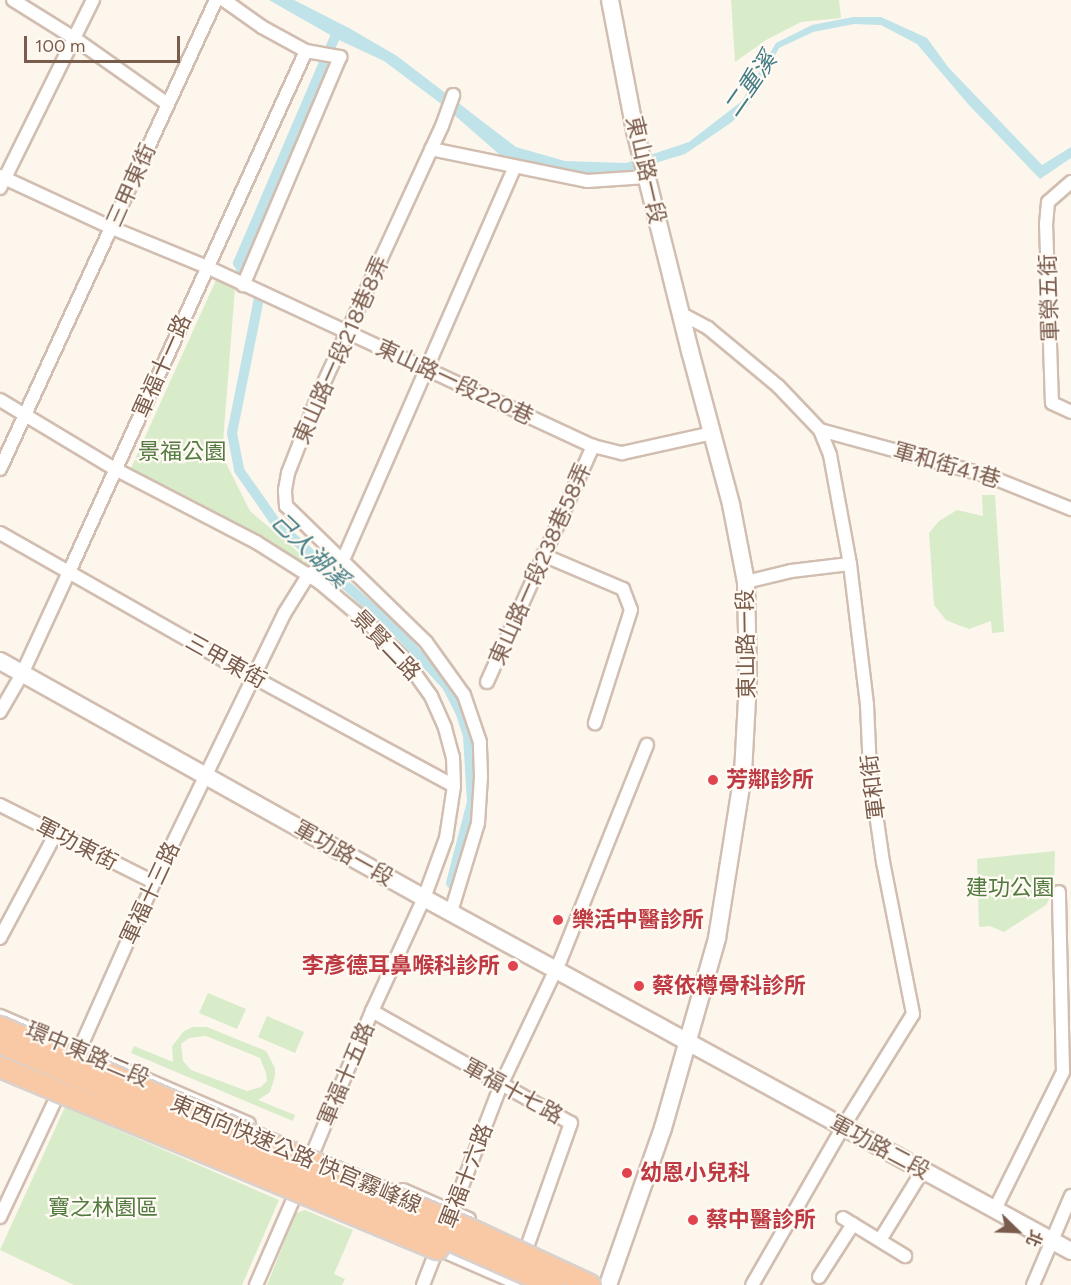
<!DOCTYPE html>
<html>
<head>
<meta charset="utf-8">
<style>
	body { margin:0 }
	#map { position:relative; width:1071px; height:1285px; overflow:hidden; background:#fdf6ec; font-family:Figtree,"Noto Sans TC",sans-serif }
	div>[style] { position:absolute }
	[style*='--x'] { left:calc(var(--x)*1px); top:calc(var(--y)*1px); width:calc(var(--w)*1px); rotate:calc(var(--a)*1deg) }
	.green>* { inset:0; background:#d8ecc9 }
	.water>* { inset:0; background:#bfe3e8 }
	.canal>* { height:10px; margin:-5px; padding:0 5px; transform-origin:5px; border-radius:5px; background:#bfe3e8 }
	.roads { filter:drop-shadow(2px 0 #d1beb0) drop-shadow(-2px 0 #d1beb0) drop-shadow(0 2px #d1beb0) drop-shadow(0 -2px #d1beb0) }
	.minor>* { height:12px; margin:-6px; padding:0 6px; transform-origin:6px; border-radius:6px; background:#fff }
	.secondary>* { height:16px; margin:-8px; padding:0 8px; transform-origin:8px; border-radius:8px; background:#fff }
	.bridges { filter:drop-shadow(2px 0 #dad1cd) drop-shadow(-2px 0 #dad1cd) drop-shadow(0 2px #dad1cd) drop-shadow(0 -2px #dad1cd) }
	.trunk-bridge>* { height:20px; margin:-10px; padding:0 10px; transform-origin:10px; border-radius:10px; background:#f9c8a4 }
	.dots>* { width:16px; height:16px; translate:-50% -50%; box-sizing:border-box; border:3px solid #fffaf3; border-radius:50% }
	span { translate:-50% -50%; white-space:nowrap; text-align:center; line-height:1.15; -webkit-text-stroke:4.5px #fffaf3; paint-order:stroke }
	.street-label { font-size:22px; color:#7a5c4d }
	.park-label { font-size:22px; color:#537a41 }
	.health-label { font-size:22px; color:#be3a42; font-weight:700 }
	.left { translate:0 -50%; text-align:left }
	.right { translate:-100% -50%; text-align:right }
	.water-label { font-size:24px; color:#437c86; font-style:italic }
	.north { position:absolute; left:987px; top:1201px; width:60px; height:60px; -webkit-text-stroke:4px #fffaf3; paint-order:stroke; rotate:113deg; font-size:16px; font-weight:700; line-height:24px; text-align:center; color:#7a5c4d }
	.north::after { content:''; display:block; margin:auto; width:21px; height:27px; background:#7a5c4d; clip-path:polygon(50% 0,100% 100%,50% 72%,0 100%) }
	.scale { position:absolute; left:24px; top:36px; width:156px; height:27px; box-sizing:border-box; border:3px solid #7a5c4d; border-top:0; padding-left:8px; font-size:18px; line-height:21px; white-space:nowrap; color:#7a5c4d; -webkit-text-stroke:4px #fffaf3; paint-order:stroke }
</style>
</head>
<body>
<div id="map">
	<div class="green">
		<i style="clip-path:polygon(731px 0,839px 0,841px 18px,801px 22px,766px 40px,735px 62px)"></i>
		<i style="clip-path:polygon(216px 280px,235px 288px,222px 455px,250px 511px,317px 568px,310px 579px,131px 468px)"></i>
		<i style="clip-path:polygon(982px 495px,995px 495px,1004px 632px,992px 633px,991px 621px,969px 629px,958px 625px,946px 620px,934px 605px,929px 533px,939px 521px,957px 510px,983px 516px)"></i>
		<i style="clip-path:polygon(1055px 851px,1054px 891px,1046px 905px,1004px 932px,990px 926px,979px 927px,977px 859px)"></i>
		<i style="clip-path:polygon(208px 993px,246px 1009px,237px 1029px,199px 1013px)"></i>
		<i style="clip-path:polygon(267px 1016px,304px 1032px,295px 1053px,258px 1037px)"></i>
		<i style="clip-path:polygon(evenodd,193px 1027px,207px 1027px,266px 1051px,275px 1068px,275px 1076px,270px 1092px,258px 1100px,295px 1115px,293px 1121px,131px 1053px,134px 1046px,173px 1062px,172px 1046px,184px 1031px,193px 1027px,206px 1036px,260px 1058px,266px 1073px,267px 1081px,261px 1087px,247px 1091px,191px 1070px,183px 1061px,181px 1044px,189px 1038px,206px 1036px)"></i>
		<i style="clip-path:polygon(65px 1107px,279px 1200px,242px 1285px,74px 1285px,0 1250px)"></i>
		<i style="clip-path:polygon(305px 1210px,353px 1230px,334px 1274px,345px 1279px,342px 1285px,267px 1285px,296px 1213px)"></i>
	</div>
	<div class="water">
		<i style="clip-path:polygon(269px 0,294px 0,349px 28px,397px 56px,516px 147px,565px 161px,626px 163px,689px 142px,742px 101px,776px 43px,812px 25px,853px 17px,881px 17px,927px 38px,948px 67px,1042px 165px,1071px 147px,1071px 158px,1040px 179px,968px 104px,917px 44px,881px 25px,854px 24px,813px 32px,779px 48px,749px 104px,732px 122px,685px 154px,626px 172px,598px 175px,519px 162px,500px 155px,444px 106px,384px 61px,339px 40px)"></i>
	</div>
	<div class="canal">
		<i style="--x:338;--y:30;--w:254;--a:113.2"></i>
		<i style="--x:238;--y:263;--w:41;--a:59"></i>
		<i style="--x:259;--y:298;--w:138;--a:101.3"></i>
		<i style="--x:232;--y:433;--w:38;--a:79"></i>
		<i style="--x:239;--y:470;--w:65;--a:55.1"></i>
		<i style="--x:276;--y:523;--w:158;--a:41.7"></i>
		<i style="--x:394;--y:628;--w:79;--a:47.6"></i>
		<i style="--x:447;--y:686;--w:28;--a:63"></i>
		<i style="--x:460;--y:711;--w:26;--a:72"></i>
		<i style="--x:468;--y:736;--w:66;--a:86.5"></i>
		<i style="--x:472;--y:802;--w:84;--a:104.5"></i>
	</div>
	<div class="roads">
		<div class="minor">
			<i style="--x:13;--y:0;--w:72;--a:31.9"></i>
			<i style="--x:74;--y:38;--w:113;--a:35.2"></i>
			<i style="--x:224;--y:0;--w:47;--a:35.4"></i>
			<i style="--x:262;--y:27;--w:50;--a:28.6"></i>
			<i style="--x:306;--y:51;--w:35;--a:10"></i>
			<i style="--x:340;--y:57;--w:248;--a:113"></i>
			<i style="--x:431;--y:149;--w:159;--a:11.6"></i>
			<i style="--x:587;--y:181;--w:60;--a:-3.8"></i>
			<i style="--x:0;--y:176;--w:123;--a:24.9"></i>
			<i style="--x:112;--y:228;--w:103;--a:22.3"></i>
			<i style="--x:207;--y:267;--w:425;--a:24.9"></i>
			<i style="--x:593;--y:446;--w:30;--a:14"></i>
			<i style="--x:622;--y:453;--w:92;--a:-12.5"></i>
			<i style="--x:1071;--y:182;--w:30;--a:139"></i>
			<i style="--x:1048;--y:202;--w:21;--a:95"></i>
			<i style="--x:1046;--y:223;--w:180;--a:88.1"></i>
			<i style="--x:1052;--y:403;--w:21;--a:25"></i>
			<i style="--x:0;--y:188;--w:210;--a:-63.7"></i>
			<i style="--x:680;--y:313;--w:32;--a:28"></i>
			<i style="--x:708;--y:328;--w:91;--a:39.6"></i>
			<i style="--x:778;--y:386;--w:61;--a:46.3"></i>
			<i style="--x:820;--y:430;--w:27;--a:68"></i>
			<i style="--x:830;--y:455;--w:111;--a:79.6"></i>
			<i style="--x:850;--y:564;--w:142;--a:83.1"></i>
			<i style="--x:867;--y:705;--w:67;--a:87.4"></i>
			<i style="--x:870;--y:772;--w:91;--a:81.8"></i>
			<i style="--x:883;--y:862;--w:155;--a:78.8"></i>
			<i style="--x:913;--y:1014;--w:133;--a:121.8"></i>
			<i style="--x:843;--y:1127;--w:182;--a:119.9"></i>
			<i style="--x:0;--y:400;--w:134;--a:31"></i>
			<i style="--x:115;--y:469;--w:159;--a:27.4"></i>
			<i style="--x:256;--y:542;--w:75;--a:32.4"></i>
			<i style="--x:319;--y:582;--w:64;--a:39.9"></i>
			<i style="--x:368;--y:623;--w:54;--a:45"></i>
			<i style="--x:406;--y:661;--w:43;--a:54.5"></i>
			<i style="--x:431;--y:696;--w:35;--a:66"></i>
			<i style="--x:445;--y:728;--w:30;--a:75"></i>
			<i style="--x:453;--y:757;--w:29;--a:88"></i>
			<i style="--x:454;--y:786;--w:53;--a:98.7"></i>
			<i style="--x:446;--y:838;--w:64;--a:110.1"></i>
			<i style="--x:424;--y:898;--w:124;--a:114.7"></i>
			<i style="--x:372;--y:1011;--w:167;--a:112.6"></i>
			<i style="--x:820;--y:430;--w:172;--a:15.2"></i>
			<i style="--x:986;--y:475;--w:92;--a:21.8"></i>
			<i style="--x:0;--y:469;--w:516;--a:-65.27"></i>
			<i style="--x:0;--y:533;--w:293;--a:29.6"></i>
			<i style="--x:255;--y:678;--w:226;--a:28.5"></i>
			<i style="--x:543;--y:555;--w:87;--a:23"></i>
			<i style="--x:623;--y:589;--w:22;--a:69"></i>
			<i style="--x:631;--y:610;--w:119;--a:107.7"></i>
			<i style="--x:343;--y:560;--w:429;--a:-66.4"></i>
			<i style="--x:746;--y:582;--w:46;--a:-13.7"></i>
			<i style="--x:791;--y:571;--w:59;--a:-6.8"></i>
			<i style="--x:487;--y:682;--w:259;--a:-65.8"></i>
			<i style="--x:0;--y:712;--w:44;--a:-59.9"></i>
			<i style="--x:22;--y:674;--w:112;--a:-65.3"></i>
			<i style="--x:69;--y:572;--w:572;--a:-65.54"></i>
			<i style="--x:0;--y:805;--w:172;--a:26.6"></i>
			<i style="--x:451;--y:912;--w:93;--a:-73.1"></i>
			<i style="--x:478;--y:823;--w:47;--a:-86.3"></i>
			<i style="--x:481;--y:776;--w:34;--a:-92"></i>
			<i style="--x:480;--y:742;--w:50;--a:-108.8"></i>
			<i style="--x:464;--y:695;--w:65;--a:-125.6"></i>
			<i style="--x:426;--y:642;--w:195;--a:-135.8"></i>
			<i style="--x:286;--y:506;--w:16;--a:-94"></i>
			<i style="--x:285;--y:490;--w:17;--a:-80"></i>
			<i style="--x:288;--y:473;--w:90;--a:-68.6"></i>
			<i style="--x:321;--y:389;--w:289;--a:-65.3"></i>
			<i style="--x:442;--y:126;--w:33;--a:-70"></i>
			<i style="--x:0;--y:938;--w:119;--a:-61.9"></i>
			<i style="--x:372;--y:1011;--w:228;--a:29.4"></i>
			<i style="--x:571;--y:1123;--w:132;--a:109.5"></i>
			<i style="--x:0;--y:1016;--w:271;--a:23.4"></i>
			<i style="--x:73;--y:1064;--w:199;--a:-66"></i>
			<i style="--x:154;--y:882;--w:298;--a:-64.1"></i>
			<i style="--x:284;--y:614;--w:47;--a:-58"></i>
			<i style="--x:309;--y:574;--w:37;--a:-22"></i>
			<i style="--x:403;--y:1190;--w:72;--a:23.7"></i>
			<i style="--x:995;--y:1209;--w:153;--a:-63.6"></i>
			<i style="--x:1063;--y:1072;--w:180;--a:-91.3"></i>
			<i style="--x:0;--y:1217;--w:143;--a:-64.7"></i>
			<i style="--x:450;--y:1217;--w:142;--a:-68.9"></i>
			<i style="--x:501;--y:1085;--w:137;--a:-64.6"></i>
			<i style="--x:560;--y:961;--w:233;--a:-68.1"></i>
			<i style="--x:843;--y:1218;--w:73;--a:31.5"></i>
			<i style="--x:880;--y:1240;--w:82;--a:-58.4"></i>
			<i style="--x:434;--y:1247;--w:95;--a:23.6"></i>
			<i style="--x:819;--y:1277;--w:63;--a:-57.3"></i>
			<i style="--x:256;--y:1285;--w:110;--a:-66.5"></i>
			<i style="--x:423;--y:1285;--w:44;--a:-68.7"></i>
			<i style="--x:1033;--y:1285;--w:97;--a:-66.9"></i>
		</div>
		<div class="secondary">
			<i style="--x:0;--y:661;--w:486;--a:29.2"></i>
			<i style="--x:424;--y:898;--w:737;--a:28.62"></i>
			<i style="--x:608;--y:1285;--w:166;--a:-70.7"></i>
			<i style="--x:663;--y:1128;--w:198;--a:-74.1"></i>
			<i style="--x:717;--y:938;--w:167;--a:-81"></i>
			<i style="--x:743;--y:773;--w:93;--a:-86.9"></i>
			<i style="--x:748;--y:680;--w:98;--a:-91.2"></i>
			<i style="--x:746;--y:582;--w:79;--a:-100.9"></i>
			<i style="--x:731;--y:504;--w:158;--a:-105"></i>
			<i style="--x:690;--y:351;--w:227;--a:-104"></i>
			<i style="--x:635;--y:131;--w:133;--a:-100.8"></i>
		</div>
	</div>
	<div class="bridges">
		<div class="trunk-bridge">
			<i style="--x:0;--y:1027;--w:520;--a:23.31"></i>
			<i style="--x:478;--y:1233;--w:123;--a:24.9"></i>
			<i style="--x:0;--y:1043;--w:603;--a:23.67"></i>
			<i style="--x:0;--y:1067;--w:474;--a:22.6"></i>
		</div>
	</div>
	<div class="dots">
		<i style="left:713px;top:780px;background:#e0444e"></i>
		<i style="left:558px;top:920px;background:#e0444e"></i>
		<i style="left:513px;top:966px;background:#e0444e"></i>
		<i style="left:639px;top:986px;background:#e0444e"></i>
		<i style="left:627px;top:1173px;background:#e0444e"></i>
		<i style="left:693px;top:1220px;background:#e0444e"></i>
	</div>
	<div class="street-label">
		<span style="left:646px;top:170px;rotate:77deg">東山路一段</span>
		<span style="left:131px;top:185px;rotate:-66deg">三甲東街</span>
		<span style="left:1049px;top:298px;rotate:-92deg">軍榮五街</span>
		<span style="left:341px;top:350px;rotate:-66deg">東山路一段218巷8弄</span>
		<span style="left:162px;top:366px;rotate:-66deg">軍福十一路</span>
		<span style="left:455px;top:382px;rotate:25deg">東山路一段220巷</span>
		<span style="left:947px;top:465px;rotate:16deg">軍和街41巷</span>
		<span style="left:540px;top:564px;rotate:-66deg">東山路一段238巷58弄</span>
		<span style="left:746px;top:644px;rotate:-91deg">東山路一段</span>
		<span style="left:386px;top:645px;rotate:46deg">景賢二路</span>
		<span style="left:226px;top:661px;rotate:29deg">三甲東街</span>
		<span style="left:873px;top:787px;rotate:-97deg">軍和街</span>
		<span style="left:77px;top:844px;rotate:27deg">軍功東街</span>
		<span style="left:344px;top:853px;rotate:29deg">軍功路一段</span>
		<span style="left:150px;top:893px;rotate:-65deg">軍福十三路</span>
		<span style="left:88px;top:1054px;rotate:23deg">環中東路二段</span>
		<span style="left:346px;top:1074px;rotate:-67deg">軍福十五路</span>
		<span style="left:513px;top:1091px;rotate:29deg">軍福十七路</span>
		<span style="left:880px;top:1147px;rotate:28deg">軍功路二段</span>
		<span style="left:296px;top:1154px;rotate:23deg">東西向快速公路 快官霧峰線</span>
		<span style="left:466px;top:1176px;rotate:-69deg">軍福十六路</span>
	</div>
	<div class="park-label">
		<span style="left:182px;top:452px">景福公園</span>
		<span style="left:1010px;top:888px">建功公園</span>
		<span style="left:103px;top:1208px">寶之林園區</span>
	</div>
	<div class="health-label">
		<span class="left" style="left:726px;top:780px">芳鄰診所</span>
		<span class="left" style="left:572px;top:920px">樂活中醫診所</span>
		<span class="right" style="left:500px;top:966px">李彥德耳鼻喉科診所</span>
		<span class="left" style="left:652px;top:986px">蔡依樽骨科診所</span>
		<span class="left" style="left:640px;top:1173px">幼恩小兒科</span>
		<span class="left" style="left:706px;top:1220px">蔡中醫診所</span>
	</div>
	<div class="water-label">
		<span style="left:750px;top:84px;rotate:-55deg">二重溪</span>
		<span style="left:310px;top:550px;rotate:44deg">己人湖溪</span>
	</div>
	<div class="north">北</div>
	<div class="scale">100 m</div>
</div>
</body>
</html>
